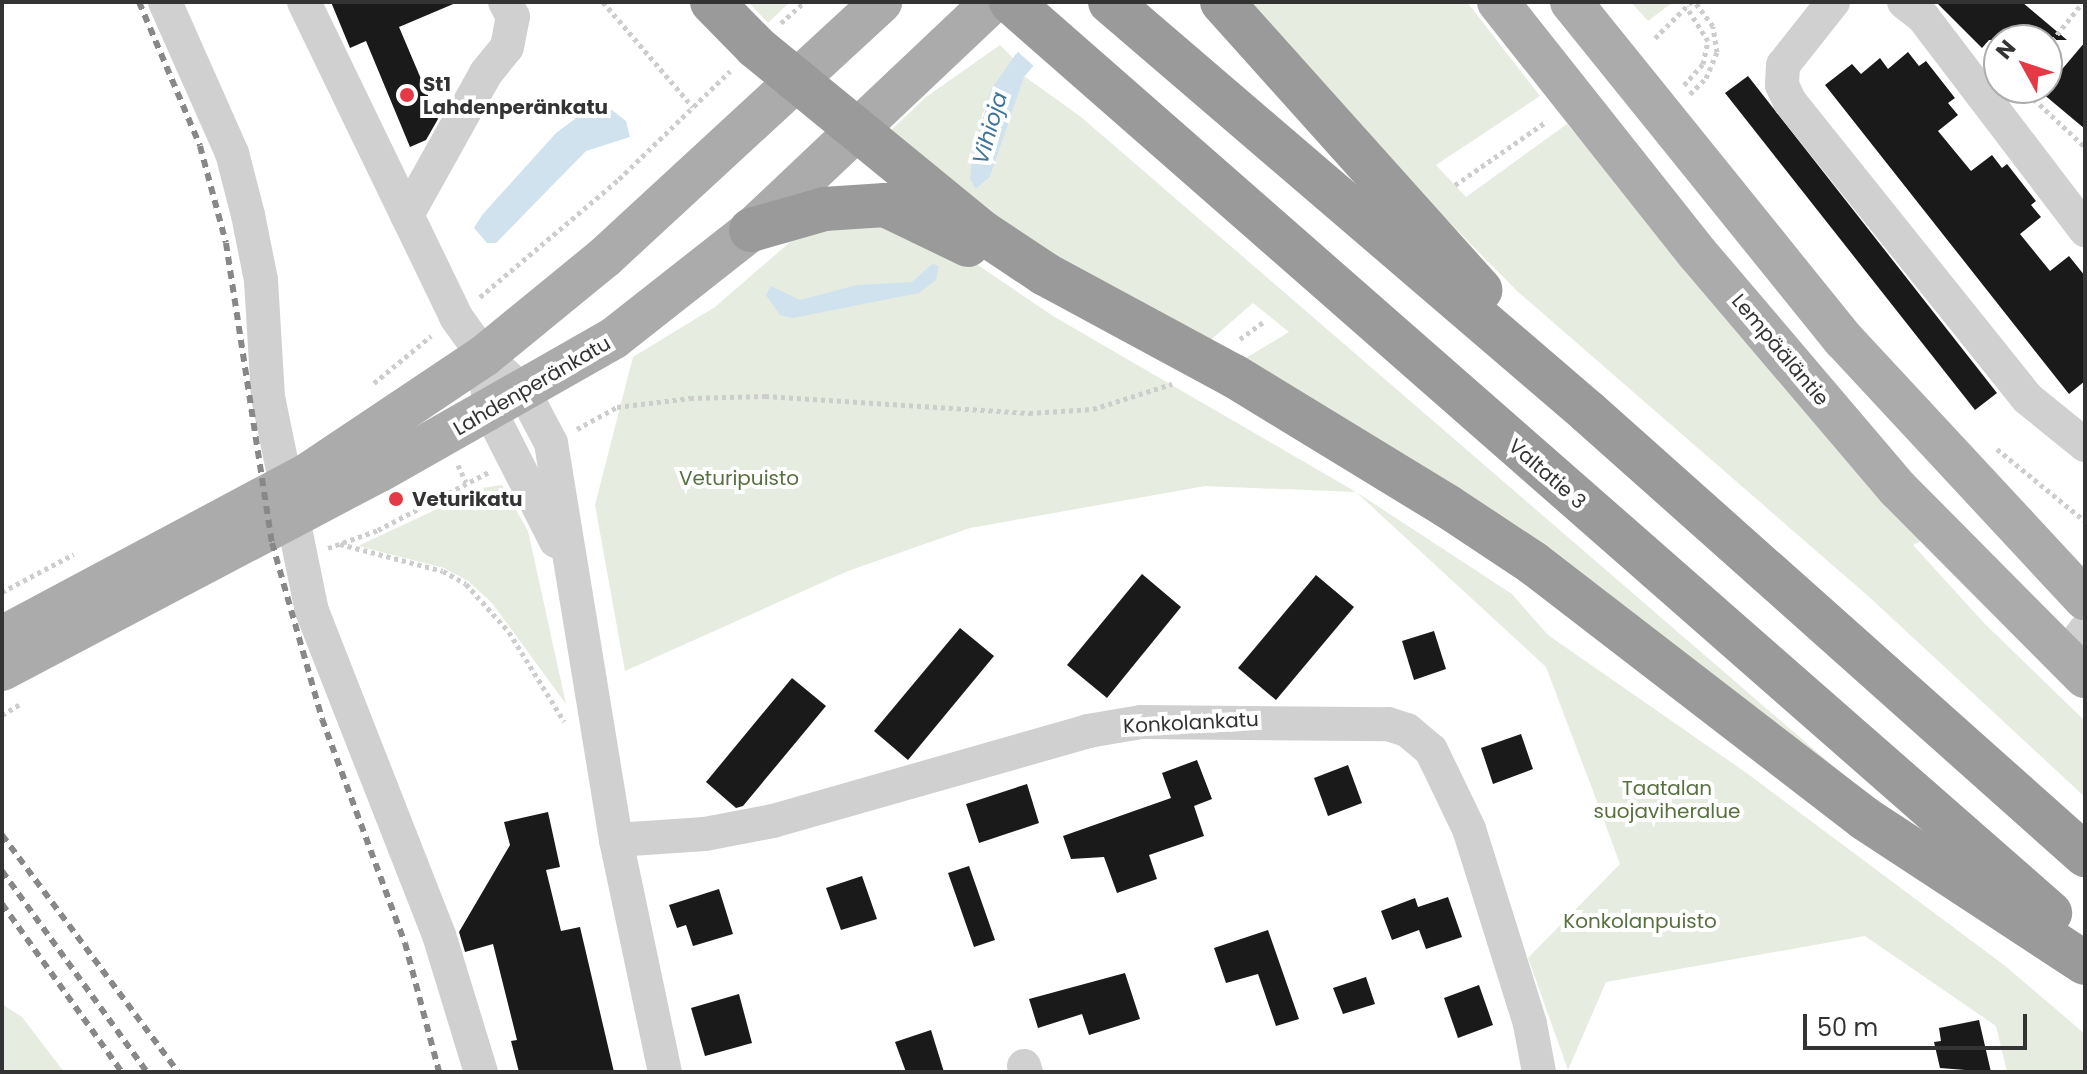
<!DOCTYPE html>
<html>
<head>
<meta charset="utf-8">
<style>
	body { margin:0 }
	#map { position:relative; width:2087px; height:1074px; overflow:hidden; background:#fff; font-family:Poppins,sans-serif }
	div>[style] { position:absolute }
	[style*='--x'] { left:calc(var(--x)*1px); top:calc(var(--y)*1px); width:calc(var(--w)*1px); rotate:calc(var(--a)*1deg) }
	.green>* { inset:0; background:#e6ecdf }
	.water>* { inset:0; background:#cfe2ee }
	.pier>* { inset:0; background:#fff }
	.building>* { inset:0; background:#1a1a1a }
	.path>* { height:5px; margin-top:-2.5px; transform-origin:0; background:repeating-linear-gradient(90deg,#cdcdcd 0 4px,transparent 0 8px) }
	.minor>* { height:34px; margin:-17px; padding:0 17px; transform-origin:17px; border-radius:17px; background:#d0d0d0 }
	.major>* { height:42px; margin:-21px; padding:0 21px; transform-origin:21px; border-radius:21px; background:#ababab }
	.highway>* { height:44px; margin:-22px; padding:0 22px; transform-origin:22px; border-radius:22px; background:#9a9a9a }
	.rail>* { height:6px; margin-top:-3px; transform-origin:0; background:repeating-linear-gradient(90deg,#888 0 8px,transparent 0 14px) }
	.dots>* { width:22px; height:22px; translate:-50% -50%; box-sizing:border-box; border:4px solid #fff; border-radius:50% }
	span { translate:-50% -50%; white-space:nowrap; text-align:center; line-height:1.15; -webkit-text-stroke:8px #fff; paint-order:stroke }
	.poi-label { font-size:20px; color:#333; font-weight:700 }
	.left { translate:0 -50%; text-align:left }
	.street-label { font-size:20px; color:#333 }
	.park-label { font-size:20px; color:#56703f }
	.water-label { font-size:22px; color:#3f7597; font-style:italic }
	.frame { position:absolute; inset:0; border:4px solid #333; pointer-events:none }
	.north { position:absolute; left:1983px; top:24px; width:80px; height:80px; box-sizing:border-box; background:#fff; border:2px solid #adadad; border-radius:50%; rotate:310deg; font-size:22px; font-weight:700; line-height:32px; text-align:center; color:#333 }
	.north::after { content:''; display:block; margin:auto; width:28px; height:36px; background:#e63946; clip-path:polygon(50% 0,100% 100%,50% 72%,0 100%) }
	.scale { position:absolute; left:1803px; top:1014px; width:224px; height:36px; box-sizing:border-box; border:4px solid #333; border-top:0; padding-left:10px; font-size:24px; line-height:28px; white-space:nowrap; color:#333; -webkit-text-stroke:6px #fff; paint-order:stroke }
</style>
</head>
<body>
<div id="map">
	<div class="green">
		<i style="clip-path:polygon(748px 2px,790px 2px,768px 23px)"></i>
		<i style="clip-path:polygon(1244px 2px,1467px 2px,1540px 96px,1436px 165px,1466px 197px,1567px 124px,1925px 539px,1913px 545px,1985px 624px,2085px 721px,2085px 797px,1867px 595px,1517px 291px,1315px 86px)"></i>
		<i style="clip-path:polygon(1631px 2px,1673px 2px,1648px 21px)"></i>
		<i style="clip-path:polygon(1000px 45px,1013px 58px,982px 115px,976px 189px,990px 177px,1024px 76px,1081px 117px,1876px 803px,1241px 361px,1289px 332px,1253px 303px,1207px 343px,1028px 239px,887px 134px,926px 97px)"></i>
		<i style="clip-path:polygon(862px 221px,957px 251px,1053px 316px,1356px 492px,1512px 594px,1548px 635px,1748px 774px,2004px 965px,2085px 1034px,2085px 1072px,2007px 1072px,1996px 1026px,1865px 936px,1606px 982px,1568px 1070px,1528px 958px,1620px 864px,1596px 799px,1546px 667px,1356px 492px,1205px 486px,970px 528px,848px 571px,625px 671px,595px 505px,633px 357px,715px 307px,789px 243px,815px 227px)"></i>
		<i style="clip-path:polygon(502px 485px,528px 531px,566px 704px,492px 603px,468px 581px,444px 568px,358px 546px,482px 488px)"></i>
		<i style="clip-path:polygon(2px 1004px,22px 1017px,64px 1072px,2px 1072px)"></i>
	</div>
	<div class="water">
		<i style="clip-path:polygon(1071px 2px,1068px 25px,1024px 77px,990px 177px,976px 189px,970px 179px,972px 156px,991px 90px,1015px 55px)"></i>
		<i style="clip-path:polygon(591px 107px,612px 110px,626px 121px,630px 137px,586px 151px,496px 243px,487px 243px,474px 228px,482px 215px,556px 133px)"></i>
		<i style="clip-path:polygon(932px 264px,939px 266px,936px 280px,919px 293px,793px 318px,780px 315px,766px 295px,771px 286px,800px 300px,857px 285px,912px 282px)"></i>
	</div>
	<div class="pier">
		<i style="clip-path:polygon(1065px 2px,1094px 2px,1036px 68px,1015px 49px)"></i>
	</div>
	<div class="building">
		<i style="clip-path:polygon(331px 2px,458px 2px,399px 27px,438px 119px,426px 140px,410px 147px,366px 41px,350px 48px)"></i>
		<i style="clip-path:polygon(1936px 2px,2022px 2px,2067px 40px,1989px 40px,1982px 48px)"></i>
		<i style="clip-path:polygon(2085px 42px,2085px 129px,2042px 93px)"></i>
		<i style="clip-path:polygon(1908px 52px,1919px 66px,1926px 61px,1955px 98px,1948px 103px,1958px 115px,1938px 131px,1971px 171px,1992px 155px,2002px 168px,2007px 164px,2036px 201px,2031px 205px,2041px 217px,2020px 234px,2050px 271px,2069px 256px,2085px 276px,2085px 381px,2069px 394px,1825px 85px,1852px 64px,1861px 74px,1880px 58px,1888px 69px)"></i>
		<i style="clip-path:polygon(1748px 76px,1997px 393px,1975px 410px,1725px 93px)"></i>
		<i style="clip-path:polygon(1142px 574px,1181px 607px,1107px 698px,1067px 665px)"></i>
		<i style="clip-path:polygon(1316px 575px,1354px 607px,1276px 700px,1238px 668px)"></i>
		<i style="clip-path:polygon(960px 628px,994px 656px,908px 760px,874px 731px)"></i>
		<i style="clip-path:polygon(1434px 631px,1446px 669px,1414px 680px,1402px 641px)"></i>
		<i style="clip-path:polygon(792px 678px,826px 706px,743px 806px,736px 808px,706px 782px)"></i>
		<i style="clip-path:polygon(1521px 734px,1533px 769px,1493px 784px,1481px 748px)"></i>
		<i style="clip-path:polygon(1197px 760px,1212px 799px,1194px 806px,1204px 836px,1149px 855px,1157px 879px,1117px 893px,1104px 857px,1071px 859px,1063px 836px,1171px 798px,1162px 773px)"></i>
		<i style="clip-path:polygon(1348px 765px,1362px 803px,1328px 816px,1314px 778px)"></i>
		<i style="clip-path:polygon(1027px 784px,1039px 823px,979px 843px,966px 804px)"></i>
		<i style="clip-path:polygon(548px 812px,560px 867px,546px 870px,561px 931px,580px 927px,614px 1072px,519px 1072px,511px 1041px,517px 1040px,493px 944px,465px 952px,459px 932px,510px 845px,504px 822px)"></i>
		<i style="clip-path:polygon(969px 866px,995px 940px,974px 947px,948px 873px)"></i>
		<i style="clip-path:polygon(862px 876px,877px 919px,841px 930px,826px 888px)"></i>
		<i style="clip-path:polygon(719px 889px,733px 934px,693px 946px,686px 925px,677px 928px,669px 905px)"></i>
		<i style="clip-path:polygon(1448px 897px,1462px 937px,1426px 949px,1419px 930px,1392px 940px,1381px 911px,1415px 898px,1418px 907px)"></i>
		<i style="clip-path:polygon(1268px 930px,1299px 1019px,1276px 1026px,1258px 974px,1226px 983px,1214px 948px)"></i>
		<i style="clip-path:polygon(1125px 973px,1140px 1019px,1089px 1035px,1082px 1014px,1038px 1028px,1029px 999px)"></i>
		<i style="clip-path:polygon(1366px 977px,1375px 1004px,1343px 1014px,1333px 988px)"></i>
		<i style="clip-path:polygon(1479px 985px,1493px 1025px,1458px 1038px,1444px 998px)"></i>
		<i style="clip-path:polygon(739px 994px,752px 1043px,705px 1056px,691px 1008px)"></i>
		<i style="clip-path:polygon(1979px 1020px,1991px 1072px,1940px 1068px,1934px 1042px,1941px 1041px,1939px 1028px)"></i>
		<i style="clip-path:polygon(931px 1030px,944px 1072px,906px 1072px,895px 1042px)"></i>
	</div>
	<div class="path">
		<i style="--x:603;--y:2;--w:138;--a:49.4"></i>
		<i style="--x:781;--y:23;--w:31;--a:-42"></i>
		<i style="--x:1655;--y:38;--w:51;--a:-45"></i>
		<i style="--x:2047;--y:47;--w:58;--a:-51.3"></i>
		<i style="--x:1684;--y:85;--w:28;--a:-48"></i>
		<i style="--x:1703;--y:64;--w:24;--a:-78"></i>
		<i style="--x:1708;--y:41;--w:41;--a:-122.2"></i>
		<i style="--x:2022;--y:88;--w:86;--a:43.1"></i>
		<i style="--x:1690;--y:94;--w:23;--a:-45"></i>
		<i style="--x:1706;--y:78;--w:28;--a:-67"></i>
		<i style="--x:1717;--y:52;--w:26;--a:-99"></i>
		<i style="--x:1713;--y:26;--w:30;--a:-127"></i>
		<i style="--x:1455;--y:185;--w:112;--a:-34.8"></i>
		<i style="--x:480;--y:297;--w:182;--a:-40.3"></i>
		<i style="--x:619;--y:179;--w:155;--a:-44.2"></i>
		<i style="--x:1240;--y:339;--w:31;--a:-36"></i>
		<i style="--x:374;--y:383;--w:74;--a:-39.5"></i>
		<i style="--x:577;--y:429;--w:46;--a:-28.8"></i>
		<i style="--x:617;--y:407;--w:74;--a:-7"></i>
		<i style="--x:690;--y:398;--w:75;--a:-1.5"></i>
		<i style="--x:765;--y:396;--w:265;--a:3.7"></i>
		<i style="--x:1029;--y:413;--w:64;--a:-3.6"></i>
		<i style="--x:1093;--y:409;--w:83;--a:-17.6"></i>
		<i style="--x:1997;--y:449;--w:114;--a:39.3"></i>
		<i style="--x:458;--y:465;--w:19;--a:65"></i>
		<i style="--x:340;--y:544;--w:106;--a:14.7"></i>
		<i style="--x:443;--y:571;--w:26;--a:29"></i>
		<i style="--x:466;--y:584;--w:64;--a:48.1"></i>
		<i style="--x:509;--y:632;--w:105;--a:58.3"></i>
		<i style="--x:328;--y:548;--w:53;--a:-19.8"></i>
		<i style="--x:378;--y:530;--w:125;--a:-27.6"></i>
		<i style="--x:2;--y:592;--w:81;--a:-27.8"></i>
		<i style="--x:2;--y:715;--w:21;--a:-31"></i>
	</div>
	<div class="minor">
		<i style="--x:165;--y:2;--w:165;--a:66.1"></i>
		<i style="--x:232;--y:153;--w:64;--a:75.5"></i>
		<i style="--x:248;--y:215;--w:66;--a:78.7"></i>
		<i style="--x:261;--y:280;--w:117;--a:86.6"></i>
		<i style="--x:268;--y:397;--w:218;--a:78.4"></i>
		<i style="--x:312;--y:611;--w:348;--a:68.6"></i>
		<i style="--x:439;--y:935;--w:143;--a:73"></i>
		<i style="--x:304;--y:2;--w:350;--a:64.2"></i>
		<i style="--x:456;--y:317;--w:48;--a:54.3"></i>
		<i style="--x:484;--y:356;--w:54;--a:42"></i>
		<i style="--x:524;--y:392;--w:58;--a:62.1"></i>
		<i style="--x:551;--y:443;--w:402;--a:80.7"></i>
		<i style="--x:616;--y:840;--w:237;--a:78.1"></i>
		<i style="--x:1833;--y:2;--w:80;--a:128.4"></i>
		<i style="--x:1783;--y:65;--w:20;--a:93"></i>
		<i style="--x:1782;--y:85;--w:19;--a:65"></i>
		<i style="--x:1790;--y:102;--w:379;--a:51.3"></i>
		<i style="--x:2027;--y:398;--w:75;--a:39"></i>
		<i style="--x:1904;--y:2;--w:24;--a:38"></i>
		<i style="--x:1923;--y:17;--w:268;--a:52.7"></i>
		<i style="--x:407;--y:215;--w:162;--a:-60.9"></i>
		<i style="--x:486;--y:73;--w:33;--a:-51"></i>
		<i style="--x:507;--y:47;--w:31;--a:-79"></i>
		<i style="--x:513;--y:17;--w:17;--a:-118"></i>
		<i style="--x:487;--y:386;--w:25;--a:83"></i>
		<i style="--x:490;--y:411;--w:146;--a:63.1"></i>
		<i style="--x:2065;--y:657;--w:34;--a:-53"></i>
		<i style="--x:616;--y:840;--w:89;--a:-3.9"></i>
		<i style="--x:705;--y:834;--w:69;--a:-10.8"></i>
		<i style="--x:773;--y:821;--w:328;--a:-15.9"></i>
		<i style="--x:1088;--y:731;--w:54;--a:-9.6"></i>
		<i style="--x:1141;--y:722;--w:247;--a:0.5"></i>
		<i style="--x:1388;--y:724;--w:20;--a:18"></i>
		<i style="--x:1407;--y:730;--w:31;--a:40"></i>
		<i style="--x:1431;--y:750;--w:88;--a:64.3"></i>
		<i style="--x:1469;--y:829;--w:204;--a:72.6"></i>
		<i style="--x:1530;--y:1024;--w:49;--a:79.4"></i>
		<i style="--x:1024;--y:1066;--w:6;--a:72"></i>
	</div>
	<div class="major">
		<i style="--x:1498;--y:2;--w:320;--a:51.6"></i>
		<i style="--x:1697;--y:253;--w:310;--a:49.6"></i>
		<i style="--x:1898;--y:489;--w:265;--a:45.2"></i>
		<i style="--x:1571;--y:2;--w:434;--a:51.1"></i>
		<i style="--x:1844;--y:340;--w:354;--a:47.1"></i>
		<i style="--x:2;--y:637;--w:344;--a:-28.1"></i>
		<i style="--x:306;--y:475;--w:214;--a:-33.8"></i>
		<i style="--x:484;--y:356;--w:156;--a:-39.3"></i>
		<i style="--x:605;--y:257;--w:376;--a:-42.7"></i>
		<i style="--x:2;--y:670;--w:427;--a:-27.8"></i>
		<i style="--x:380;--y:471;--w:269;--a:-29.6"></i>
		<i style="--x:614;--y:338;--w:174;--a:-38.2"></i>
		<i style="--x:751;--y:230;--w:332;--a:-43.4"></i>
	</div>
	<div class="highway">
		<i style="--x:712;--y:2;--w:63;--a:45.6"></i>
		<i style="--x:756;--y:47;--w:292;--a:39.3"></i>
		<i style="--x:982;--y:232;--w:76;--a:33.7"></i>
		<i style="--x:1045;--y:274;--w:215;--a:28.4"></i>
		<i style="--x:1234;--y:376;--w:250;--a:31.4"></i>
		<i style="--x:1447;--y:506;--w:103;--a:33.5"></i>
		<i style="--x:1533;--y:563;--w:418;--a:37.6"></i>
		<i style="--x:1864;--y:818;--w:264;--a:33.3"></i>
		<i style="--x:1011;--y:2;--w:1382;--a:41.24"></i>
		<i style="--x:1110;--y:2;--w:630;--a:40.62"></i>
		<i style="--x:1588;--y:412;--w:666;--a:41.71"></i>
		<i style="--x:1222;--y:2;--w:387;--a:48.1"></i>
		<i style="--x:751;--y:230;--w:76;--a:-16"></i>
		<i style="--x:824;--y:209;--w:61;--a:-3.8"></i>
		<i style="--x:885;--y:205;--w:92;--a:25.7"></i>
	</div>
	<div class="rail">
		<i style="--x:139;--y:2;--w:156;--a:67"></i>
		<i style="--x:200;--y:146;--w:100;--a:75"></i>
		<i style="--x:226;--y:243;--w:304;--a:81.3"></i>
		<i style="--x:272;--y:543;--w:183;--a:74.1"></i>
		<i style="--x:322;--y:719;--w:239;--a:69.7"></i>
		<i style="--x:405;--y:943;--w:133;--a:75.2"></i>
		<i style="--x:2;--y:835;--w:295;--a:53.4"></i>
		<i style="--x:2;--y:871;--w:248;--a:54.2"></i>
		<i style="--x:2;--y:904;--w:206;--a:54.5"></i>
	</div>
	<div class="dots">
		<i style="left:407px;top:95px;background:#e63946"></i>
		<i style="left:396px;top:499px;background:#e63946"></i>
	</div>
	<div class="poi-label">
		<span class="left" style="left:423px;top:96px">St1<br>Lahdenperänkatu</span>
		<span class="left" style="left:412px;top:499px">Veturikatu</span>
	</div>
	<div class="street-label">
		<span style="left:1780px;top:350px;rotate:50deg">Lempääläntie</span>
		<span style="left:532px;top:386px;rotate:-30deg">Lahdenperänkatu</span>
		<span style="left:1547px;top:474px;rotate:41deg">Valtatie 3</span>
		<span style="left:1191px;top:723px;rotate:-3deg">Konkolankatu</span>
	</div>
	<div class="park-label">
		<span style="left:739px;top:478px">Veturipuisto</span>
		<span style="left:1667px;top:800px">Taatalan<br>suojaviheralue</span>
		<span style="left:1640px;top:921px">Konkolanpuisto</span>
	</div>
	<div class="water-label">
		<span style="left:990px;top:128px;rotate:-74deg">Vihioja</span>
	</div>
	<div class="frame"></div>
	<div class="north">N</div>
	<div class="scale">50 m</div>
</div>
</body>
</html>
